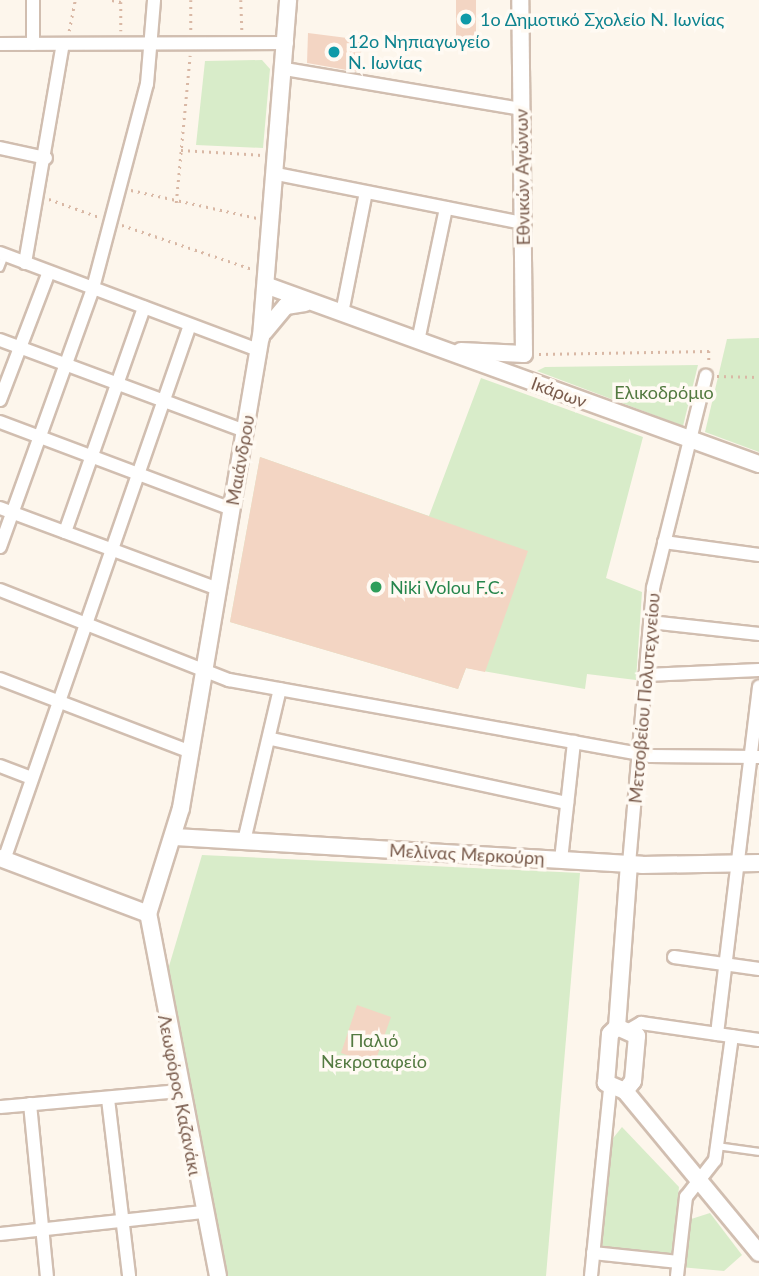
<!DOCTYPE html>
<html>
<head>
<meta charset="utf-8">
<style>
	body { margin:0 }
	#map { position:relative; width:759px; height:1276px; overflow:hidden; background:#fdf6ec; font-family:Lato,sans-serif }
	div>[style] { position:absolute }
	[style*='--x'] { left:calc(var(--x)*1px); top:calc(var(--y)*1px); width:calc(var(--w)*1px); rotate:calc(var(--a)*1deg) }
	.green>* { inset:0; background:#d8ecc9 }
	.building>* { inset:0; background:#f3d5c3 }
	.path>* { height:2.5px; margin-top:-1.25px; transform-origin:0; background:repeating-linear-gradient(90deg,#d9b8a5 0 2px,transparent 0 7px) }
	.roads { filter:drop-shadow(2px 0 #d1beb0) drop-shadow(-2px 0 #d1beb0) drop-shadow(0 2px #d1beb0) drop-shadow(0 -2px #d1beb0) }
	.lane>* { height:6px; margin:-3px; padding:0 3px; transform-origin:3px; border-radius:3px; background:#fff }
	.street>* { height:12px; margin:-6px; padding:0 6px; transform-origin:6px; border-radius:6px; background:#fff }
	.secondary>* { height:16px; margin:-8px; padding:0 8px; transform-origin:8px; border-radius:8px; background:#fff }
	.dots>* { width:19px; height:19px; translate:-50% -50%; box-sizing:border-box; border:4px solid #fffaf3; border-radius:50% }
	span { translate:-50% -50%; white-space:nowrap; text-align:center; line-height:1.15; -webkit-text-stroke:7px #fffaf3; paint-order:stroke }
	.culture-label { font-size:18px; color:#0d838f }
	.left { translate:0 -50%; text-align:left }
	.street-label { font-size:18px; color:#7a5c4d }
	.park-label { font-size:18px; color:#537a41 }
	.leisure-label { font-size:18px; color:#27864d }
</style>
</head>
<body>
<div id="map">
	<div class="green">
		<i style="clip-path:polygon(262px 60px,270px 69px,263px 148px,196px 145px,205px 61px)"></i>
		<i style="clip-path:polygon(759px 338px,759px 452px,705px 432px,727px 339px)"></i>
		<i style="clip-path:polygon(698px 365px,683px 426px,537px 371px,545px 367px)"></i>
		<i style="clip-path:polygon(481px 378px,643px 437px,606px 578px,642px 592px,636px 680px,587px 674px,585px 689px,466px 668px,458px 689px,230px 622px,260px 457px,429px 516px)"></i>
		<i style="clip-path:polygon(202px 855px,580px 873px,546px 1276px,228px 1276px,167px 973px)"></i>
		<i style="clip-path:polygon(622px 1127px,679px 1187px,672px 1255px,602px 1248px,610px 1142px)"></i>
		<i style="clip-path:polygon(710px 1213px,742px 1255px,724px 1271px,680px 1267px,685px 1221px)"></i>
	</div>
	<div class="building">
		<i style="clip-path:polygon(456px 0,476px 0,476px 39px,456px 39px)"></i>
		<i style="clip-path:polygon(308px 33px,363px 40px,358px 72px,307px 63px)"></i>
		<i style="clip-path:polygon(260px 457px,528px 551px,485px 672px,466px 668px,458px 689px,230px 622px)"></i>
		<i style="clip-path:polygon(357px 1005px,391px 1017px,374px 1065px,341px 1053px)"></i>
	</div>
	<div class="path">
		<i style="--x:112;--y:0;--w:9;--a:13"></i>
		<i style="--x:121;--y:2;--w:29;--a:90"></i>
		<i style="--x:191;--y:0;--w:32;--a:90"></i>
		<i style="--x:241;--y:0;--w:31;--a:88"></i>
		<i style="--x:69;--y:31;--w:32;--a:-79"></i>
		<i style="--x:181;--y:150;--w:81;--a:3.5"></i>
		<i style="--x:131;--y:190;--w:129;--a:12.5"></i>
		<i style="--x:49;--y:199;--w:53;--a:19.8"></i>
		<i style="--x:176;--y:203;--w:148;--a:-84.6"></i>
		<i style="--x:122;--y:225;--w:137;--a:18.7"></i>
		<i style="--x:539;--y:354;--w:170;--a:-1"></i>
		<i style="--x:709;--y:351;--w:12;--a:90"></i>
		<i style="--x:717;--y:376;--w:42;--a:1.4"></i>
	</div>
	<div class="roads">
		<div class="lane">
			<i style="--x:0;--y:268;--w:14;--a:-69"></i>
			<i style="--x:716;--y:1146;--w:43;--a:7.9"></i>
		</div>
		<div class="street">
			<i style="--x:0;--y:44;--w:287;--a:-0.2"></i>
			<i style="--x:33;--y:44;--w:44;--a:-90"></i>
			<i style="--x:285;--y:69;--w:239;--a:9.6"></i>
			<i style="--x:0;--y:148;--w:47;--a:12.3"></i>
			<i style="--x:277;--y:174;--w:250;--a:11.3"></i>
			<i style="--x:0;--y:253;--w:276;--a:20.6"></i>
			<i style="--x:25;--y:263;--w:222;--a:-80.2"></i>
			<i style="--x:342;--y:313;--w:123;--a:-78.8"></i>
			<i style="--x:0;--y:340;--w:261;--a:20.4"></i>
			<i style="--x:418;--y:341;--w:136;--a:-78.1"></i>
			<i style="--x:0;--y:400;--w:137;--a:-69.1"></i>
			<i style="--x:0;--y:422;--w:247;--a:20.6"></i>
			<i style="--x:0;--y:508;--w:233;--a:20.4"></i>
			<i style="--x:65;--y:532;--w:238;--a:-70.6"></i>
			<i style="--x:664;--y:542;--w:96;--a:7.8"></i>
			<i style="--x:0;--y:547;--w:275;--a:-70.2"></i>
			<i style="--x:93;--y:288;--w:211;--a:-75.2"></i>
			<i style="--x:147;--y:84;--w:84;--a:-85.2"></i>
			<i style="--x:0;--y:590;--w:246;--a:21.5"></i>
			<i style="--x:229;--y:680;--w:428;--a:10.2"></i>
			<i style="--x:650;--y:756;--w:109;--a:0.5"></i>
			<i style="--x:650;--y:622;--w:110;--a:6.3"></i>
			<i style="--x:646;--y:675;--w:113;--a:-2.5"></i>
			<i style="--x:0;--y:679;--w:204;--a:20.9"></i>
			<i style="--x:271;--y:739;--w:303;--a:12.2"></i>
			<i style="--x:0;--y:766;--w:34;--a:21"></i>
			<i style="--x:244;--y:841;--w:156;--a:-76.7"></i>
			<i style="--x:4;--y:860;--w:566;--a:-70.83"></i>
			<i style="--x:561;--y:860;--w:119;--a:-83.7"></i>
			<i style="--x:629;--y:864;--w:277;--a:-85"></i>
			<i style="--x:653;--y:588;--w:219;--a:-76"></i>
			<i style="--x:674;--y:957;--w:86;--a:8"></i>
			<i style="--x:631;--y:1029;--w:12;--a:-31"></i>
			<i style="--x:641;--y:1023;--w:119;--a:8.2"></i>
			<i style="--x:717;--y:1034;--w:350;--a:-83.1"></i>
			<i style="--x:108;--y:1099;--w:178;--a:83.2"></i>
			<i style="--x:30;--y:1104;--w:173;--a:84.4"></i>
			<i style="--x:0;--y:1107;--w:180;--a:-5.1"></i>
			<i style="--x:0;--y:1234;--w:205;--a:-6.2"></i>
			<i style="--x:593;--y:1253;--w:86;--a:6"></i>
			<i style="--x:591;--y:1276;--w:188;--a:-84.2"></i>
			<i style="--x:677;--y:1276;--w:80;--a:-83.5"></i>
			<i style="--x:686;--y:1197;--w:47;--a:-51.9"></i>
			<i style="--x:715;--y:1160;--w:125;--a:-82.2"></i>
		</div>
		<div class="secondary">
			<i style="--x:268;--y:286;--w:522;--a:19.93"></i>
			<i style="--x:264;--y:332;--w:34;--a:-50"></i>
			<i style="--x:286;--y:306;--w:19;--a:-9"></i>
			<i style="--x:461;--y:351;--w:63;--a:2.7"></i>
			<i style="--x:524;--y:354;--w:354;--a:-90.6"></i>
			<i style="--x:175;--y:837;--w:468;--a:3.4"></i>
			<i style="--x:642;--y:865;--w:117;--a:-1"></i>
			<i style="--x:0;--y:858;--w:158;--a:20.7"></i>
			<i style="--x:617;--y:1027;--w:163;--a:-85.8"></i>
			<i style="--x:617;--y:1027;--w:22;--a:24"></i>
			<i style="--x:637;--y:1036;--w:45;--a:95.1"></i>
			<i style="--x:633;--y:1081;--w:13;--a:129"></i>
			<i style="--x:625;--y:1091;--w:21;--a:-157"></i>
			<i style="--x:606;--y:1083;--w:49;--a:-85.3"></i>
			<i style="--x:610;--y:1034;--w:10;--a:-45"></i>
			<i style="--x:625;--y:1091;--w:210;--a:50.4"></i>
			<i style="--x:218;--y:1276;--w:369;--a:-100.9"></i>
			<i style="--x:148;--y:914;--w:111;--a:-72.7"></i>
			<i style="--x:181;--y:808;--w:478;--a:-80.4"></i>
			<i style="--x:261;--y:337;--w:338;--a:-85.4"></i>
		</div>
	</div>
	<div class="dots">
		<i style="left:466px;top:19px;background:#0f9aa8"></i>
		<i style="left:334px;top:52px;background:#0f9aa8"></i>
		<i style="left:376px;top:587px;background:#2e9e5b"></i>
	</div>
	<div class="culture-label">
		<span class="left" style="left:480px;top:19px">1ο Δημοτικό Σχολείο Ν. Ιωνίας</span>
		<span class="left" style="left:348px;top:52px">12ο Νηπιαγωγείο<br>Ν. Ιωνίας</span>
	</div>
	<div class="street-label">
		<span style="left:522px;top:177px;rotate:-91deg">Εθνικών Αγώνων</span>
		<span style="left:559px;top:392px;rotate:20deg">Ικάρων</span>
		<span style="left:240px;top:460px;rotate:-80deg">Μαιάνδρου</span>
		<span style="left:644px;top:698px;rotate:-85deg">Μετσοβείου Πολυτεχνείου</span>
		<span style="left:467px;top:854px;rotate:3deg">Μελίνας Μερκούρη</span>
		<span style="left:180px;top:1095px;rotate:79deg">Λεωφόρος Καζανάκι</span>
	</div>
	<div class="park-label">
		<span style="left:664px;top:392px">Ελικοδρόμιο</span>
		<span style="left:374px;top:1051px">Παλιό<br>Νεκροταφείο</span>
	</div>
	<div class="leisure-label">
		<span class="left" style="left:390px;top:587px">Niki Volou F.C.</span>
	</div>
</div>
</body>
</html>
